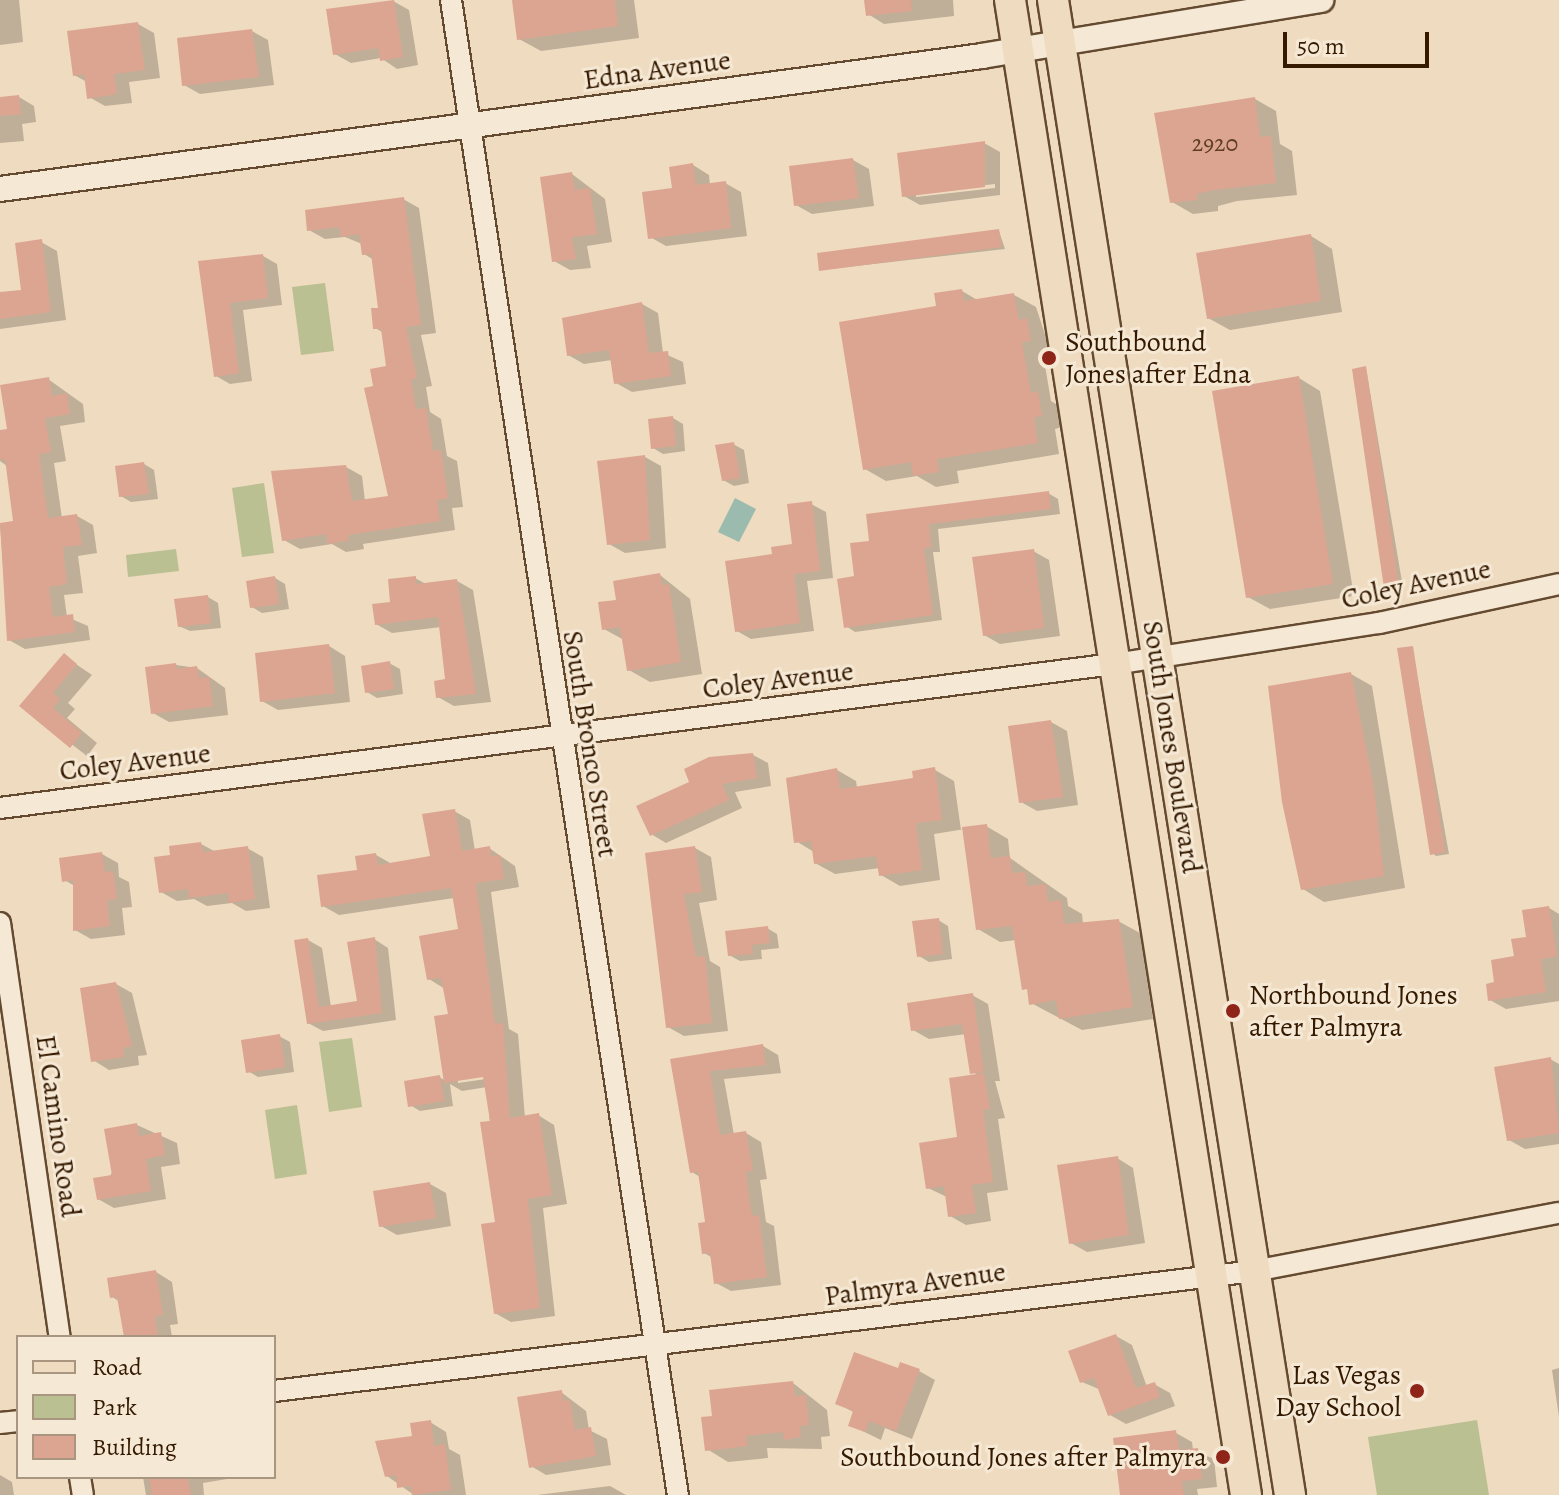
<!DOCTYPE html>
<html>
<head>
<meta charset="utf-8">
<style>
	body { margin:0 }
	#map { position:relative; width:1559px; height:1495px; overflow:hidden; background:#efdbbf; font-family:Alegreya,serif }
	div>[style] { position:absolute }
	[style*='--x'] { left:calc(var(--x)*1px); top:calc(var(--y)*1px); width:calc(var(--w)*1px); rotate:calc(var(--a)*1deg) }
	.green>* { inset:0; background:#bac091 }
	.water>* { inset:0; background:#9abbae }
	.shadow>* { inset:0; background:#0003 }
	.building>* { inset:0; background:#dca592 }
	.roads { filter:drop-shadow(2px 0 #644a30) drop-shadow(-2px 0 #644a30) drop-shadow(0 2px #644a30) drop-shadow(0 -2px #644a30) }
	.minor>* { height:20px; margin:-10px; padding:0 10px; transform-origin:10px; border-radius:10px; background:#f5e8d5 }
	.tertiary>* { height:24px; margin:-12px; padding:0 12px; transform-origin:12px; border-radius:12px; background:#f5e8d5 }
	.primary>* { height:30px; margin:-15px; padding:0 15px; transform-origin:15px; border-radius:15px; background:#efdbbf }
	.dots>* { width:22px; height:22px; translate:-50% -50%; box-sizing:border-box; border:4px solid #f5e8d5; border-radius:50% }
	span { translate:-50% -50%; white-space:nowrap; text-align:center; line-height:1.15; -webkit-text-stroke:6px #f5e8d5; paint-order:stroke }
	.number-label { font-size:24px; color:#5f3d24 }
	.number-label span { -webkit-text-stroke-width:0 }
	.street-label { font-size:28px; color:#351a00 }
	.poi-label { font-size:28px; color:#351a00 }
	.left { translate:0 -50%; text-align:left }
	.right { translate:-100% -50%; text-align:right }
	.legend { position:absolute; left:16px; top:1335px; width:260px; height:144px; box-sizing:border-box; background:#f5e8d5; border:2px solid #a89680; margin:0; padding:10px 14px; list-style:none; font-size:24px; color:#351a00 }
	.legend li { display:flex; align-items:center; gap:16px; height:40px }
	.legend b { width:40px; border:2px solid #a89680 }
	.scale { position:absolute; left:1283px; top:32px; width:146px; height:36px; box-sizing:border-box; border:4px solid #351a00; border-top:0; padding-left:10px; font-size:24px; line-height:28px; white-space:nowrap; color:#351a00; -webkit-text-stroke:6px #f5e8d5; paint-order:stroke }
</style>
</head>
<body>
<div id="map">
	<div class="green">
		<i style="clip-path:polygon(325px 283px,334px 351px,301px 355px,292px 287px)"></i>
		<i style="clip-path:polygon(264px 483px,274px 553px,242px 557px,232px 488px)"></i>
		<i style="clip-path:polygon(176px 549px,179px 571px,128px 577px,126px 555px)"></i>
		<i style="clip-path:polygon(352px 1038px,362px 1107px,329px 1112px,319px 1042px)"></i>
		<i style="clip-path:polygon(297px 1105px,307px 1174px,275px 1179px,265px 1110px)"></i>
		<i style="clip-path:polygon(1477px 1420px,1489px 1495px,1377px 1495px,1368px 1437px)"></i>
	</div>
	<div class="water">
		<i style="clip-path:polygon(735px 498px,756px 509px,739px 542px,718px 532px)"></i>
	</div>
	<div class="shadow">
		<i style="clip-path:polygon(0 0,19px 0,23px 42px,0 45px)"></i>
		<i style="clip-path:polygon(514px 0,634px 0,639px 38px,541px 51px,519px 39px)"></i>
		<i style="clip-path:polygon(872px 0,953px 0,954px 16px,884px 24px,868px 14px)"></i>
		<i style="clip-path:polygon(393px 1px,409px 10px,418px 65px,397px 69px,381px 58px,351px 63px,335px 54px)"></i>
		<i style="clip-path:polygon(138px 24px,154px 33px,160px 78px,129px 82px,132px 103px,105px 106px,89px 97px,87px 82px,74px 75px)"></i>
		<i style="clip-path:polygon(252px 31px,268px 40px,274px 85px,200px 94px,184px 85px)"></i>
		<i style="clip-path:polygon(19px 97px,34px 106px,36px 122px,22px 124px,24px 141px,0 143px,0 99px)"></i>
		<i style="clip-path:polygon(1255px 99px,1276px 111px,1280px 144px,1292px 151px,1297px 195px,1237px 201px,1218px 206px,1218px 211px,1193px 214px,1172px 202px)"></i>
		<i style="clip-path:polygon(evenodd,984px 143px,1000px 152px,1000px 195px,920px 205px,904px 196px,984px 143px,995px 184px,995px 188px,916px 197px,916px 193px,995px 184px)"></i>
		<i style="clip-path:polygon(853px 160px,869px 169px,874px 206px,812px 214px,796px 205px)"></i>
		<i style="clip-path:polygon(693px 165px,709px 175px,710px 185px,725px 183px,741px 192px,747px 236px,666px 246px,650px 237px)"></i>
		<i style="clip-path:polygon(572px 174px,605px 199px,612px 242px,587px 246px,591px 268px,570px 270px,554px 261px)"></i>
		<i style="clip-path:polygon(403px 199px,419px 208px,436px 333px,421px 335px,432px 386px,426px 387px,430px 412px,441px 419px,447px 456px,457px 461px,463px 507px,452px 508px,455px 530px,363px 544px,364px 549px,346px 552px,332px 544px,300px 549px,284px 540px,346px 467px,362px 476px,365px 501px,390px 498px,376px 388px,388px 368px,384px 333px,375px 328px,380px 310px,374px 260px,364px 254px,362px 244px,345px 237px,325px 239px,309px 230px)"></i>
		<i style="clip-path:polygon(999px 231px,1005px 249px,821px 270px)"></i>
		<i style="clip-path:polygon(1311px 236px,1332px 249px,1342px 312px,1230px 330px,1208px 318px)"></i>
		<i style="clip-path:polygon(41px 242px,57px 251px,66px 320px,0 329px,0 294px,23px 292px)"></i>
		<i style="clip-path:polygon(263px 256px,277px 264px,282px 305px,243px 310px,252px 381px,230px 384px,216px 376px,201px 263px)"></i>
		<i style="clip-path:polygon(962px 291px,979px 301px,1014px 295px,1036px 307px,1051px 353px,1043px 354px,1051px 401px,1059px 406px,1062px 427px,1055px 429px,1059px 454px,957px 471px,959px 483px,936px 487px,917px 476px,886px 481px,865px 469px,938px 307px)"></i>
		<i style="clip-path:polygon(642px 304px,658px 313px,663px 353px,683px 362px,686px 384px,632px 392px,616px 383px,612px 360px,584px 364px,568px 355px)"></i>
		<i style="clip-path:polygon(1366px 368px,1403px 588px,1390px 590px,1386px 587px)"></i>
		<i style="clip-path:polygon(1299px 378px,1320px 391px,1354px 596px,1270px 609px,1248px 597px)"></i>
		<i style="clip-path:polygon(48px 379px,83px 404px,85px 422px,60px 426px,66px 461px,54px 463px,62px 518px,77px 516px,93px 525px,97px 553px,78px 556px,83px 593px,64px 595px,67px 617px,88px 626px,90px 640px,25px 649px,9px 640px,0 525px,16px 523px,7px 466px,0 461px,0 432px,9px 430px)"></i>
		<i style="clip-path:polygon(673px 418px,683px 424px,685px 451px,663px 454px,653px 448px)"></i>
		<i style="clip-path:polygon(733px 444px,744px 450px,749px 483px,734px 486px,723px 480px)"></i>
		<i style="clip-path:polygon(645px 457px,661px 466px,666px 548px,625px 553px,609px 544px)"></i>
		<i style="clip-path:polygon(144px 464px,154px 470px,158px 499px,131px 502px,121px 496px)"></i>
		<i style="clip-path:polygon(1048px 493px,1058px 499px,1060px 514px,938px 529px,940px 552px,933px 552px,942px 620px,855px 632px,846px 626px,871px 542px,868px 516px)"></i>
		<i style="clip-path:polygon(811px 504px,826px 512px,833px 578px,807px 581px,814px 631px,751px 639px,737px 631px,774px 556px,794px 546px)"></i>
		<i style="clip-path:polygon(1033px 551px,1049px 560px,1060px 636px,1000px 644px,984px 635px)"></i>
		<i style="clip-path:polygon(660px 575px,690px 599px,702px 674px,650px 682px,629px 670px,624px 640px,604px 629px,618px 601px)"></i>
		<i style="clip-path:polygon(275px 578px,285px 584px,289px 609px,262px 613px,252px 607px)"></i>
		<i style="clip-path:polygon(415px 578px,426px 584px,457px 581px,473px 590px,491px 702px,454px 706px,438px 697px,447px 681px,441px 627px,392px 633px,376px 624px)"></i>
		<i style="clip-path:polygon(208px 597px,218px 603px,221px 628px,190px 631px,179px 626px)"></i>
		<i style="clip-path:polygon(329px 646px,345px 656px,350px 702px,278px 710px,262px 701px)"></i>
		<i style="clip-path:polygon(1412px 648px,1449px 854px,1436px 856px,1432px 853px)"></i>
		<i style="clip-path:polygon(64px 656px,92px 675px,68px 703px,75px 709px,67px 718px,97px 743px,87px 756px,22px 706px)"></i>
		<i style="clip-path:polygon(389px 663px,400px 669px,403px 694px,377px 698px,367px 692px)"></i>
		<i style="clip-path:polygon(176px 665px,197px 668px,225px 688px,228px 715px,169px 722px,153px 713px)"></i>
		<i style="clip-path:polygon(1351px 674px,1372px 686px,1405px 888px,1324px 902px,1303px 889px)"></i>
		<i style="clip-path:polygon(1051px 722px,1067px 731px,1078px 805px,1037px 811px,1021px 802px)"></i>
		<i style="clip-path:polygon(753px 755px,768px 763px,771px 786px,735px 792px,742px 808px,666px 843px,651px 834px,692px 783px)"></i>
		<i style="clip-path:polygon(837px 770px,856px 781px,857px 788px,915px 780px,935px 770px,954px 781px,961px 830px,986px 826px,1008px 839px,1010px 858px,1067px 898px,1068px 906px,1082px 914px,1083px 924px,1118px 921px,1140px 933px,1153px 1019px,1082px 1030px,1031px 1003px,1016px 940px,1000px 942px,978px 929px,965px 829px,934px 834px,940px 880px,900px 886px,881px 875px,880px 868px,835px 874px,815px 863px,814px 852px,796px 841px)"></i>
		<i style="clip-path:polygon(evenodd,454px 811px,470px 820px,475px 851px,489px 848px,515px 866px,519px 887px,491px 892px,509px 1029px,518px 1034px,525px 1118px,538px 1115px,554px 1125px,567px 1204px,543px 1208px,555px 1316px,511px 1322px,495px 1313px,498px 1224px,487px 1087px,462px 1091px,450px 1084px,453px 1106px,420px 1111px,410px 1105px,439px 1077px,446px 1081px,450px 1016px,445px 989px,429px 979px,460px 931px,454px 898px,339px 915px,323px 906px,376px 855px,392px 864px,432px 858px,454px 811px,493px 1074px,493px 1078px,458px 1083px,458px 1079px,493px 1074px)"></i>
		<i style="clip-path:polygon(201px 844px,216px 852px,247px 848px,263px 857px,270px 908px,246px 911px,232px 903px,207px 906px,194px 899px,177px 901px,161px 892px,172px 857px)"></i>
		<i style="clip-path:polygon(695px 848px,711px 857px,717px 900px,699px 903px,710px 961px,720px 967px,728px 1031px,684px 1036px,668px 1027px,647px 855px)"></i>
		<i style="clip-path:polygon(102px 854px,118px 863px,119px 877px,129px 882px,132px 907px,122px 908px,125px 935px,91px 939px,75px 930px,75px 886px,64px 880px)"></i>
		<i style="clip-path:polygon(1549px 908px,1559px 914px,1559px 1001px,1506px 1009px,1490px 1000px,1497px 984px)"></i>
		<i style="clip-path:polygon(938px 920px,948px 926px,952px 959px,929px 962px,919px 956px)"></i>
		<i style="clip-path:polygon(767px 928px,777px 934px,779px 948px,761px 950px,762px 959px,740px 961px,729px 955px)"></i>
		<i style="clip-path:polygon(374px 939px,388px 948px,396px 1020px,323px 1031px,308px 1023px,308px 940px,322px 948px,331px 1007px,359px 1003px)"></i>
		<i style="clip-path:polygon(116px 984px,132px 993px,147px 1055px,138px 1056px,139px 1065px,109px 1070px,93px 1060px)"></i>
		<i style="clip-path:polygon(972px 995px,988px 1004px,1000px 1081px,995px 1081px,1005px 1118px,998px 1119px,1008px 1190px,987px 1193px,991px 1221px,966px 1225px,950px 1216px,947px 1197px,928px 1188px,960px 1139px,976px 1076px,966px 1034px,929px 1039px,913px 1030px)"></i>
		<i style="clip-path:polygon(279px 1036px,290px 1042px,294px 1072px,258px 1077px,248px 1071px)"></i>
		<i style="clip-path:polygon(763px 1046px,778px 1055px,781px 1073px,724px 1079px,734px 1135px,746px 1133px,761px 1142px,767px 1179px,760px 1180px,766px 1222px,774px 1226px,781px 1285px,731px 1291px,716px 1283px,713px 1258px,704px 1253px,707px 1223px,700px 1177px,692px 1172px,673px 1061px)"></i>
		<i style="clip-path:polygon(1550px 1059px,1559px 1064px,1559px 1144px,1525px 1149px,1509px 1140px)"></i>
		<i style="clip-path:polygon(137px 1125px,177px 1143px,180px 1164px,161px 1167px,166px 1199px,114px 1208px,98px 1199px)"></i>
		<i style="clip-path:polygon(1117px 1158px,1133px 1168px,1145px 1243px,1087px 1252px,1071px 1243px)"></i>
		<i style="clip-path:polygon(430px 1184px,446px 1193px,451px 1226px,397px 1235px,381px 1226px)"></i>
		<i style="clip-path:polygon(156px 1272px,172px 1282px,178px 1324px,170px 1325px,172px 1337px,126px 1337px,120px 1302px,111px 1296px)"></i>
		<i style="clip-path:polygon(1116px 1336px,1132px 1345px,1147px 1387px,1154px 1384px,1170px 1393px,1175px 1406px,1126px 1424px,1110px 1415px,1101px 1390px,1082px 1382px)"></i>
		<i style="clip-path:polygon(1559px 1368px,1559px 1417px,1552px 1370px)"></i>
		<i style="clip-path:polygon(899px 1370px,919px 1371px,935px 1380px,912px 1439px,885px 1428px,881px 1440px,850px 1425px,855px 1413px,837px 1403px)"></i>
		<i style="clip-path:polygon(793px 1383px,827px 1410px,830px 1436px,821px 1437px,822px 1449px,767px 1448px,768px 1458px,728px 1462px,707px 1449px,714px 1418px)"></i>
		<i style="clip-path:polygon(561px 1392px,586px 1411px,589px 1430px,607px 1439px,611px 1465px,546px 1475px,531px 1466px)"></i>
		<i style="clip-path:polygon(430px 1422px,446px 1432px,449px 1449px,460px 1455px,466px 1495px,414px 1495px,387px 1476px)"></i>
		<i style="clip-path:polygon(1176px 1433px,1192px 1442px,1193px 1450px,1214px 1459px,1217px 1487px,1197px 1489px,1198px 1495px,1122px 1495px)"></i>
		<i style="clip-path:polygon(0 1475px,12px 1482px,14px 1495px,0 1495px)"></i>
		<i style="clip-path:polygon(143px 1477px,239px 1477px,203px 1483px,204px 1495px,146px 1495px)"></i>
		<i style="clip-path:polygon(610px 1486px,626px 1495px,537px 1495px)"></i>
	</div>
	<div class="building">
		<i style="clip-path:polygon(394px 0,403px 57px,380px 61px,378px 48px,333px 55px,326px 9px)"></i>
		<i style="clip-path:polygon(512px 0,615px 0,618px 26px,517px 40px)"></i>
		<i style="clip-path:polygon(864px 0,911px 0,912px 11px,866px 16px)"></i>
		<i style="clip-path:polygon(138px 22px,145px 70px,114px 74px,117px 94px,87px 99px,84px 74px,73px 76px,67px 31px)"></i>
		<i style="clip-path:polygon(252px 29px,259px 77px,182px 86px,177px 38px)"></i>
		<i style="clip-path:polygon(19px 95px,21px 114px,0 116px,0 97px)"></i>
		<i style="clip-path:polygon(1255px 97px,1260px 137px,1271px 136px,1276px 183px,1214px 190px,1197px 194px,1197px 200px,1170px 203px,1154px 113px)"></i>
		<i style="clip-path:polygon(985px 141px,985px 187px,902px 197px,897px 153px)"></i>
		<i style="clip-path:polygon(853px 158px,859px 198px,794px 206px,789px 166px)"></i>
		<i style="clip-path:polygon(693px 163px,696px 185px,726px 181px,731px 228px,648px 239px,642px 192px,672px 188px,669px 167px)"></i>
		<i style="clip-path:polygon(572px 172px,575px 190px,590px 188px,597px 234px,572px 237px,576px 259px,552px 262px,540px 177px)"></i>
		<i style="clip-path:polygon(404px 197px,421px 325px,406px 327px,417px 378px,411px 379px,416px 409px,426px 408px,433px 451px,441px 450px,448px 498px,437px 500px,440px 521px,348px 535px,349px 540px,328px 544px,326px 534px,282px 541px,271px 471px,346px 465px,352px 501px,388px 496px,364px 388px,373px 386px,370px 369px,386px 366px,381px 329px,373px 329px,371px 308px,378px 308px,371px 254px,362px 255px,359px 234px,341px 237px,339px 227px,307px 231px,305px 210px)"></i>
		<i style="clip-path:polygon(999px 229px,1002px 247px,819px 271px,817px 253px)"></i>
		<i style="clip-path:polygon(1311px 234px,1321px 301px,1207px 319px,1196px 253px)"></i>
		<i style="clip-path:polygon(42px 239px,51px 312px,0 319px,0 292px,21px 290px,15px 243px)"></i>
		<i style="clip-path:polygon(263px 254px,268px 298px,230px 303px,239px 373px,214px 377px,198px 261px)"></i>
		<i style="clip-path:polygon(962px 289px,964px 301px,1014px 293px,1019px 320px,1027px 318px,1031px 341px,1022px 342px,1031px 393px,1038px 391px,1042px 416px,1034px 417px,1038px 443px,937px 459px,939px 472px,913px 476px,911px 462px,863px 470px,839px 322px,936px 306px,934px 293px)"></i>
		<i style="clip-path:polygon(642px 302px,649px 353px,668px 351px,671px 376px,614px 384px,609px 350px,567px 356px,562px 318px)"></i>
		<i style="clip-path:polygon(1366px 366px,1399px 586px,1384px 588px,1352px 369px)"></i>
		<i style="clip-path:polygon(1299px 376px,1333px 584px,1246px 598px,1212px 391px)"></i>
		<i style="clip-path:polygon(49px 377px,52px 396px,67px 393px,70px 414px,45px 418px,51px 452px,39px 454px,48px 518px,77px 514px,82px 545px,63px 547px,67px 584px,49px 587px,53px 617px,73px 614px,75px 632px,7px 641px,0 523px,13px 521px,5px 459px,0 460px,0 430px,7px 429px,0 385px)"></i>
		<i style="clip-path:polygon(673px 416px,676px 446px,651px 449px,648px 419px)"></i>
		<i style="clip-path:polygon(734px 442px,740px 478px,722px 481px,715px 445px)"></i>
		<i style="clip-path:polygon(645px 455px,650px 540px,607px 545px,597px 461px)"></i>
		<i style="clip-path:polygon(144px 462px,149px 494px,119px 497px,115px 466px)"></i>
		<i style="clip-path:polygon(1049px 491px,1051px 509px,929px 524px,931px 547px,924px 548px,933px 615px,844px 628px,837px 579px,854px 576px,850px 543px,869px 541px,866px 514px)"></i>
		<i style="clip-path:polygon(812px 501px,820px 571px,794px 574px,800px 623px,735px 632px,725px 561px,772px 554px,771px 547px,792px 544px,787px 504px)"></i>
		<i style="clip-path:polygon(1034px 549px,1044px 628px,983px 636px,972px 557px)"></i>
		<i style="clip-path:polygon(660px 573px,662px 585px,669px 584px,681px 662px,627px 671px,620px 627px,602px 630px,598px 602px,616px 600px,613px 581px)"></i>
		<i style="clip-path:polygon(275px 576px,279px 604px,250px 608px,246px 581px)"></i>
		<i style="clip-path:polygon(416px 576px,416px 584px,457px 579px,476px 694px,436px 698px,434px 681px,445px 679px,438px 617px,375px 625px,372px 604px,390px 602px,388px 579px)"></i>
		<i style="clip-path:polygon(208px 595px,211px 623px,178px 627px,174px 599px)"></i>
		<i style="clip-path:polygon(329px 644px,335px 693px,260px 702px,255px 653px)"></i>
		<i style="clip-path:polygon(1413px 646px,1445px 852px,1430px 855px,1397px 648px)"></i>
		<i style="clip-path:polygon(64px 653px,77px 664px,53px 693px,60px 699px,53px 708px,82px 733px,70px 748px,19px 706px)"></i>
		<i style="clip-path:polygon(390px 661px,394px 689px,365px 693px,361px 666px)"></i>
		<i style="clip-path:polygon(176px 663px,177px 669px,197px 666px,199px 678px,209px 677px,213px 706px,151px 714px,145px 667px)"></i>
		<i style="clip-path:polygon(1351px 672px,1374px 788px,1384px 876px,1301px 890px,1282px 802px,1268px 686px)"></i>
		<i style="clip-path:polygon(1051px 720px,1063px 797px,1019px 803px,1008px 726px)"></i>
		<i style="clip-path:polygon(753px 753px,757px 778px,722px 784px,729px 800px,650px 836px,636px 806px,689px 782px,684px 769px,709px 757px)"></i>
		<i style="clip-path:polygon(935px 767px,942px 820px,916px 823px,922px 870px,879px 876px,876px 856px,814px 864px,811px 841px,794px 843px,786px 778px,837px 768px,840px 789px,913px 778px,912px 771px)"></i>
		<i style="clip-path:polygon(455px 809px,462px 851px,490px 846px,491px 856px,500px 855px,504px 879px,476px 883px,495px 1024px,503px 1023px,510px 1118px,539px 1113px,552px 1195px,528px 1199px,540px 1308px,494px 1314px,481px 1224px,495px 1222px,480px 1122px,490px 1121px,483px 1077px,444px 1083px,434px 1016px,448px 1014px,441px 978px,427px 980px,419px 936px,458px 929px,451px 888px,321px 907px,317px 875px,357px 870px,355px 856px,376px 853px,378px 865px,430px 856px,422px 814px)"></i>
		<i style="clip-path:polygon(987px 824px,991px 858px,1010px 856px,1012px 873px,1025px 872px,1027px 886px,1046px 884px,1048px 902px,1061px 900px,1064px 924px,1119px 919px,1133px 1007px,1059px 1019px,1056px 1000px,1029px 1005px,1027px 989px,1022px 990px,1012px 926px,976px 930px,962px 827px)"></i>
		<i style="clip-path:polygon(201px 842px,203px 852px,248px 846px,255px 899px,229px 903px,228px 893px,189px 898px,188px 889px,159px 893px,154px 857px,170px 855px,169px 846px)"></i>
		<i style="clip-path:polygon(695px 846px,702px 892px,684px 894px,696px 957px,705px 956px,712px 1023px,666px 1028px,645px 853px)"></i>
		<i style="clip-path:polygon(102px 852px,105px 872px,113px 871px,117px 899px,107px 900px,110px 926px,73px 931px,73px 880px,62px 882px,59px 858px)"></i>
		<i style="clip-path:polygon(1549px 906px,1557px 956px,1541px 959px,1546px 992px,1488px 1001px,1486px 984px,1494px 982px,1491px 960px,1514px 956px,1511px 939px,1526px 937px,1522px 910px)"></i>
		<i style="clip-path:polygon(939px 918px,943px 954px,917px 957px,912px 921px)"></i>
		<i style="clip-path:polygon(768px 926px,770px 943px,752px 945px,753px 954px,728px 956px,725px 931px)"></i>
		<i style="clip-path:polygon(375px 937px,382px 1013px,307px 1024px,294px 940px,308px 938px,319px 1007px,357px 1001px,347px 942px)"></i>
		<i style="clip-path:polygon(116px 982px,132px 1046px,123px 1048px,124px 1057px,91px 1062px,80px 988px)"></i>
		<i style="clip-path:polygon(973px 993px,984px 1072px,970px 1074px,962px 1024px,911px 1031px,907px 1003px)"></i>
		<i style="clip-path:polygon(280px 1034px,285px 1067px,246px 1073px,241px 1040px)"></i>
		<i style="clip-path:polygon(763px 1044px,766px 1065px,710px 1071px,720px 1135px,746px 1131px,753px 1171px,746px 1172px,752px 1216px,759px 1215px,767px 1277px,714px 1284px,710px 1253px,702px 1254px,698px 1223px,705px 1222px,698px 1172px,690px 1173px,670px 1059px)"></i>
		<i style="clip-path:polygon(1551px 1057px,1559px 1133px,1507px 1141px,1494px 1067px)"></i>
		<i style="clip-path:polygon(984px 1073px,990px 1109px,983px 1110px,993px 1182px,972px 1185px,976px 1213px,948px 1217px,944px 1186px,926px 1189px,919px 1143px,957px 1137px,949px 1078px)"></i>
		<i style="clip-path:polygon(440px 1075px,444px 1101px,408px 1107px,404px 1081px)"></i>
		<i style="clip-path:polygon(137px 1123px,139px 1136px,161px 1132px,165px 1155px,146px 1159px,151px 1191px,97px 1200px,93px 1178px,112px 1175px,104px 1129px)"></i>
		<i style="clip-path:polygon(1118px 1156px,1129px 1235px,1069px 1244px,1057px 1165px)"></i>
		<i style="clip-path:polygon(430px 1182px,436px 1218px,379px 1227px,373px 1191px)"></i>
		<i style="clip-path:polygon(156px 1270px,163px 1315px,155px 1316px,158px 1337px,124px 1337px,117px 1297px,110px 1298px,107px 1278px)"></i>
		<i style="clip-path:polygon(1116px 1334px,1136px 1388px,1155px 1382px,1160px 1397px,1108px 1416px,1094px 1378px,1080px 1383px,1068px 1351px)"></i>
		<i style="clip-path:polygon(854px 1352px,898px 1368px,900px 1362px,920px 1369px,896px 1431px,869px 1421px,865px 1432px,848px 1426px,853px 1411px,835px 1404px)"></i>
		<i style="clip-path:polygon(793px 1381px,795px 1396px,806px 1395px,809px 1425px,800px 1426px,801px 1437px,784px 1440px,783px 1432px,746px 1436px,748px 1446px,705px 1451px,701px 1417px,712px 1416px,709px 1390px)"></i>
		<i style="clip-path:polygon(562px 1390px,563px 1401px,570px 1400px,575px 1430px,591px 1427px,596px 1456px,529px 1468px,517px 1397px)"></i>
		<i style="clip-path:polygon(431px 1420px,434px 1446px,445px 1444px,451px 1490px,412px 1495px,411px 1486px,397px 1488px,396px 1475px,385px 1477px,375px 1441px,412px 1436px,410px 1423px)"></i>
		<i style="clip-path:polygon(1176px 1430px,1179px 1450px,1198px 1448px,1202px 1479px,1182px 1481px,1184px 1495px,1120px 1495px,1113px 1438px)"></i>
		<i style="clip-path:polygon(149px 1477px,188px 1477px,191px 1495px,152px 1495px)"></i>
	</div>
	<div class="roads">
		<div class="minor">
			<i style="--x:451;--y:0;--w:1512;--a:81.37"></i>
			<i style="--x:0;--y:808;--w:1123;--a:-7.37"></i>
			<i style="--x:1114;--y:664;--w:268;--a:-8.8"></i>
			<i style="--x:1379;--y:623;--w:184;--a:-12.2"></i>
			<i style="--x:0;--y:923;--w:418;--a:81.8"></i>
			<i style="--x:274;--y:1391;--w:987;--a:-6.98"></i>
			<i style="--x:1254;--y:1271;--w:310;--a:-10.8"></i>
			<i style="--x:0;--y:1423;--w:18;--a:-6"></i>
			<i style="--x:80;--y:1477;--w:18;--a:81"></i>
		</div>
		<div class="tertiary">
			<i style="--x:0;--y:189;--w:991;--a:-7.71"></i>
			<i style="--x:982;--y:56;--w:344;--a:-9.4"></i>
		</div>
		<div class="primary">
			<i style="--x:1010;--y:0;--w:1514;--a:81.03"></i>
			<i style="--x:1053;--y:0;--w:1514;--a:80.99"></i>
		</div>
	</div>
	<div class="dots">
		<i style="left:1049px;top:358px;background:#8f2418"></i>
		<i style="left:1233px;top:1011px;background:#8f2418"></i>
		<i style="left:1417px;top:1391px;background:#8f2418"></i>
		<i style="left:1223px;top:1457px;background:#8f2418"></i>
	</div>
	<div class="number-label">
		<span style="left:1215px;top:144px">2920</span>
	</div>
	<div class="street-label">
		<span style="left:657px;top:70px;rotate:-8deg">Edna Avenue</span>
		<span style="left:1416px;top:584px;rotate:-12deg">Coley Avenue</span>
		<span style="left:778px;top:680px;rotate:-7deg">Coley Avenue</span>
		<span style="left:590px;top:744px;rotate:81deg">South Bronco Street</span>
		<span style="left:1172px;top:747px;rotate:81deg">South Jones Boulevard</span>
		<span style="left:135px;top:762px;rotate:-7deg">Coley Avenue</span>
		<span style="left:58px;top:1126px;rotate:82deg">El Camino Road</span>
		<span style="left:915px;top:1284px;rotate:-8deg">Palmyra Avenue</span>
	</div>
	<div class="poi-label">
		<span class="left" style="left:1065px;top:358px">Southbound<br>Jones after Edna</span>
		<span class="left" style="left:1249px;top:1011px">Northbound Jones<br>after Palmyra</span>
		<span class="right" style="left:1401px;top:1391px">Las Vegas<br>Day School</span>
		<span class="right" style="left:1207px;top:1457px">Southbound Jones after Palmyra</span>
	</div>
	<ul class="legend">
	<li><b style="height:10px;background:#efdbbf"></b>Road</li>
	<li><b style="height:22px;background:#bac091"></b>Park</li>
	<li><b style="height:22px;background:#dca592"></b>Building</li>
	</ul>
	<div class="scale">50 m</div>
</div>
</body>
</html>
